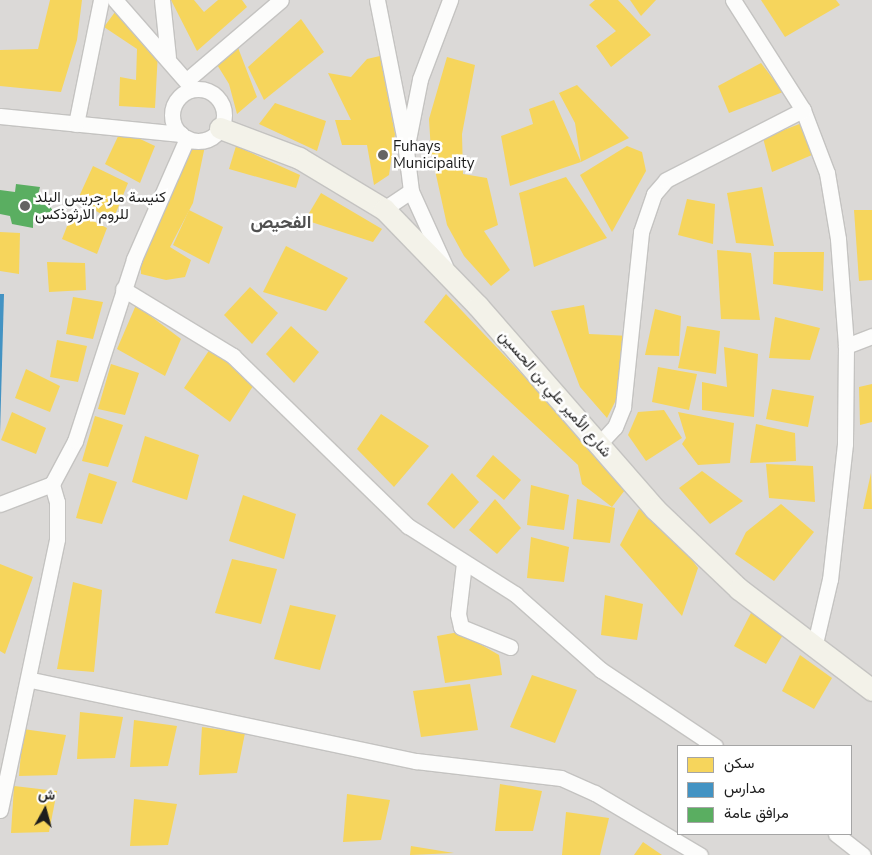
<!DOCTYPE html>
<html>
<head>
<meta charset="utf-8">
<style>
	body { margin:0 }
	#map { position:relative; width:872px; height:855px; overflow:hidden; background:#ece9e5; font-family:"Nunito Sans",Vazirmatn,sans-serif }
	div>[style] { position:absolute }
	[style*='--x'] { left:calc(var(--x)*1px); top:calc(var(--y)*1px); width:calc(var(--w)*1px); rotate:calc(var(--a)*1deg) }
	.residential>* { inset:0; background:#dbd9d7 }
	.homes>* { inset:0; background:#f6d55c }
	.schools>* { inset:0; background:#4393c3 }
	.public>* { inset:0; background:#5aae61 }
	.roads { filter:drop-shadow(1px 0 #c4c3c1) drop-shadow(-1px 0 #c4c3c1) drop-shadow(0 1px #c4c3c1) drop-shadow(0 -1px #c4c3c1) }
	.street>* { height:15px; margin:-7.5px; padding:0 7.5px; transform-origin:7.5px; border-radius:7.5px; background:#fcfcfb }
	.street>.ring { margin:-7.5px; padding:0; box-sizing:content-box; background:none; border:15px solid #fcfcfb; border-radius:50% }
	.secondary>* { height:21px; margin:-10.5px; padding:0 10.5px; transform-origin:10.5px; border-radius:10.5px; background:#f3f2e9 }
	.dots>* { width:14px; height:14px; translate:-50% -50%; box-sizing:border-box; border:2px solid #fff; border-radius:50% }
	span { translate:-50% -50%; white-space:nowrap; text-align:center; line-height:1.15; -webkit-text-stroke:5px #fff; paint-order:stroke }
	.poi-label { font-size:15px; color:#1d1d1d }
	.left { translate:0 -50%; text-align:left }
	.street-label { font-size:15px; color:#1d1d1d }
	.quarter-label { font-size:18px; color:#505050; font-weight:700 }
	.legend { position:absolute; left:677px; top:745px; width:175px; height:90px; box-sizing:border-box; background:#fff; border:1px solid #a5a5a5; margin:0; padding:6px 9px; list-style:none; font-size:15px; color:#1d1d1d }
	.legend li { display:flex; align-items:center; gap:10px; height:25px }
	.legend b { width:25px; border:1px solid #a5a5a5 }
	.north { position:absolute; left:20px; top:785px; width:50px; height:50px; -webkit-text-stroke:4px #fff; paint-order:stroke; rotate:7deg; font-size:14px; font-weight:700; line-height:20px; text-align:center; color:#1d1d1d }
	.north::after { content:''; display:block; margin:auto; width:18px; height:22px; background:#1d1d1d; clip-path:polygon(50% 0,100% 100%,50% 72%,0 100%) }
</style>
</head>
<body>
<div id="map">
	<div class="residential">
		<i style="clip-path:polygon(evenodd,0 0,872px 0,872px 855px,0 855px,0 0,678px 746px,851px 746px,851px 834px,678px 834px,678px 746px)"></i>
	</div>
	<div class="homes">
		<i style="clip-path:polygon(50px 0,82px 0,77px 40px,61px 92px,0 86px,0 50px,38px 49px)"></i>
		<i style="clip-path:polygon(171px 0,194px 0,204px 12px,218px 0,242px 0,247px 7px,197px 51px)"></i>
		<i style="clip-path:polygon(595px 0,618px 0,651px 35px,611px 67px,596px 46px,616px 31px,589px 5px)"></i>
		<i style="clip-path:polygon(630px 0,656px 0,641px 16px)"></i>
		<i style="clip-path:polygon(761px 0,836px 0,840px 5px,785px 37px)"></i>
		<i style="clip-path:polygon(115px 12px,158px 52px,155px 108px,119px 106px,120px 77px,136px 80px,137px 49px,104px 27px)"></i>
		<i style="clip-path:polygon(301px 19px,324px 52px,264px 100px,248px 67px)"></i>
		<i style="clip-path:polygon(237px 45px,257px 97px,237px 114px,229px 84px,216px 63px)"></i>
		<i style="clip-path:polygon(380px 56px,395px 134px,389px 175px,374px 185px,367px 145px,342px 145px,335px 120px,351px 120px,328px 73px,351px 77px,367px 59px)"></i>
		<i style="clip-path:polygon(447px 57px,475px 65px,462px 134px,463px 174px,487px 178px,498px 225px,484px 231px,510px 270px,491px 286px,464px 256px,447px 225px,431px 152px,429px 119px)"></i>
		<i style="clip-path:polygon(761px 63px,783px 92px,729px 113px,718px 86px)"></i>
		<i style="clip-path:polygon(577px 85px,629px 138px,581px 162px,510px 186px,501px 136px,533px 124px,529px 109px,554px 100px,581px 162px,575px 123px,559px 93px)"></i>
		<i style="clip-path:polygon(275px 103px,326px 121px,317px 151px,259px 124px)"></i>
		<i style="clip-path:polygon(802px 123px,812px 155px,772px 172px,763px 138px)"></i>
		<i style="clip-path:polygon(121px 130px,155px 146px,140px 183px,105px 164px)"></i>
		<i style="clip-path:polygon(186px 146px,205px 146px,193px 203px,170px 247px,191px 260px,185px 277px,166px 280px,141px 274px,141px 251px)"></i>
		<i style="clip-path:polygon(236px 146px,300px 175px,296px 188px,229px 169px)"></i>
		<i style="clip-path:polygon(627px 146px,642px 152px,646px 171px,612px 232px,580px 175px)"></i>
		<i style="clip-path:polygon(93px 166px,128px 183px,113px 220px,77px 201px)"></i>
		<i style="clip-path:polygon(566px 177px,607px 238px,534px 267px,519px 193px)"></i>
		<i style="clip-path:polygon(762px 187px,774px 246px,736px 243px,727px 193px)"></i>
		<i style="clip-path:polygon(321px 193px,382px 229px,373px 242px,305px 220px)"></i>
		<i style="clip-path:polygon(687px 199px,715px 204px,713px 244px,678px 235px)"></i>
		<i style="clip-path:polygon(189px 210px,223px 227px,209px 264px,173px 245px)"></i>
		<i style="clip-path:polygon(854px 210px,872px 210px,872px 280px,859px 281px)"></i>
		<i style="clip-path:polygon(73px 211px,107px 228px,97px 254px,62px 239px)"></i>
		<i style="clip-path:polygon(0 232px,20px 233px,19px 274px,0 271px)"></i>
		<i style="clip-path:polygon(286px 246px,348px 278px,326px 311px,263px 292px)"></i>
		<i style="clip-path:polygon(717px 250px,751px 253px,760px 320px,721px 319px)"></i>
		<i style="clip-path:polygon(774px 252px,824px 252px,823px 291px,773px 284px)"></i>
		<i style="clip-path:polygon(47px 262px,85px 263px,86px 290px,49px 292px)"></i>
		<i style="clip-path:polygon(250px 287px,278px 313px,252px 344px,224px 315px)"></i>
		<i style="clip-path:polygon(446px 294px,628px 486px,612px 507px,582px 484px,578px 465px,424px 322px)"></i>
		<i style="clip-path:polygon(73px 297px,103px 302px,93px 339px,66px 334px)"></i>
		<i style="clip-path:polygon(136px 305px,181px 339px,165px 376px,117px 349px)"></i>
		<i style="clip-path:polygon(584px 305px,589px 334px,630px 336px,616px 400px,607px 418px,580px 387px,551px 311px)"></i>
		<i style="clip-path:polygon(655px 309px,681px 316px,679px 356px,645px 355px)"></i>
		<i style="clip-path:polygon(775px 317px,820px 328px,810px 360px,769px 358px)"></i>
		<i style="clip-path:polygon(291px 326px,319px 352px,294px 383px,266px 354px)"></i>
		<i style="clip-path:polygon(687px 326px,720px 331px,716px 374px,678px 368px)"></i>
		<i style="clip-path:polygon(57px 340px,87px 346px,78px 382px,50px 377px)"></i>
		<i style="clip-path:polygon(724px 347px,758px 354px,754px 417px,702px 410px,702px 382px,727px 387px)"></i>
		<i style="clip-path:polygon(210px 349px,255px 383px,230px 422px,184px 388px)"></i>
		<i style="clip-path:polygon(111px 364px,139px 373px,125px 415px,98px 409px)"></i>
		<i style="clip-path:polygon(658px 367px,697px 374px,689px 410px,652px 402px)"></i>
		<i style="clip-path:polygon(26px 369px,60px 386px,50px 412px,15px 398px)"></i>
		<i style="clip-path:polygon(872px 384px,872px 422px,860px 425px,859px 387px)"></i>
		<i style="clip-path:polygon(772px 389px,814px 396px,808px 427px,766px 419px)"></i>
		<i style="clip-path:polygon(664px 410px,682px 438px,646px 461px,628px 435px,638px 412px)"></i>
		<i style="clip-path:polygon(12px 412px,46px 428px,36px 454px,1px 440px)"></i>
		<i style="clip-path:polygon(678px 412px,734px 423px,730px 463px,698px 465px,682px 444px,686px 438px)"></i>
		<i style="clip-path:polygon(381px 414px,429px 446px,394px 487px,357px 449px)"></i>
		<i style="clip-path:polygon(95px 416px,123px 425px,108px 467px,82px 461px)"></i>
		<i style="clip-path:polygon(756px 424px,795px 433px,796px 461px,750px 463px)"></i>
		<i style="clip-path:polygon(145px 436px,199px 455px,187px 500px,132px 482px)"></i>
		<i style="clip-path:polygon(493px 455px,521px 480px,504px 500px,476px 476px)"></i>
		<i style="clip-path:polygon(766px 464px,813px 466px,815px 502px,769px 498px)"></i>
		<i style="clip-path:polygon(702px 471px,743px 501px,710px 524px,679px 488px)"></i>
		<i style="clip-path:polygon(89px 473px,117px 482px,102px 524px,76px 518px)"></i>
		<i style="clip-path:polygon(452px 473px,479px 502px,454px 529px,427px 504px)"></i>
		<i style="clip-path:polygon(871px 473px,872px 509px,863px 509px)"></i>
		<i style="clip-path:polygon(531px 485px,569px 495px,564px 530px,527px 525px)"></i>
		<i style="clip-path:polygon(243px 495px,296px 514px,284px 559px,229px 541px)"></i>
		<i style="clip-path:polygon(495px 499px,521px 528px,497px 554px,469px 530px)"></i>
		<i style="clip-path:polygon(577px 499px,615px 508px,610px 543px,573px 539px)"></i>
		<i style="clip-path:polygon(781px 504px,814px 532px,774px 581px,735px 554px,746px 532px)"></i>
		<i style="clip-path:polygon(639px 509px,671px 532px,698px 568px,682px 616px,620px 545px)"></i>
		<i style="clip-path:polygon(531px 537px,569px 547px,564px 582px,527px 578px)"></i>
		<i style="clip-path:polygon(232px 559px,277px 569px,261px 624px,215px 613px)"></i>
		<i style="clip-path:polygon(0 564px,33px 577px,5px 654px,0 651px)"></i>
		<i style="clip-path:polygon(73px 582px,102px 590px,94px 672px,57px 669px)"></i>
		<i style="clip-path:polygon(605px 595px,643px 604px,637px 640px,601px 635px)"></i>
		<i style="clip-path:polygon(290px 605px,336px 615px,320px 670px,274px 659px)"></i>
		<i style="clip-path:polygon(752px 611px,784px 633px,766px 664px,734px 646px)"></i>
		<i style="clip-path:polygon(459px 632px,499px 655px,502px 675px,445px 683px,437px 636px)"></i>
		<i style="clip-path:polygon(800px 655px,832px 678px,814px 709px,782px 691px)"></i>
		<i style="clip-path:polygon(532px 675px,577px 690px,555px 743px,510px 727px)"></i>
		<i style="clip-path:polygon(470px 684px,478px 730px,421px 737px,413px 691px)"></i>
		<i style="clip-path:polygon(80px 712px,123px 717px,115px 758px,77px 759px)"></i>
		<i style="clip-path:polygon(134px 720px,177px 726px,168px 766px,130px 767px)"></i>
		<i style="clip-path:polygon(202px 727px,245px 733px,237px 773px,199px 775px)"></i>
		<i style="clip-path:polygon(23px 729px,66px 735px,57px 775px,19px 776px)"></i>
		<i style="clip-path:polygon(500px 784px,542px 791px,533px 831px,495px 831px)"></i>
		<i style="clip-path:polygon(14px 786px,57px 791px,49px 832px,11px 833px)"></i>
		<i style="clip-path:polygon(347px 794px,390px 800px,381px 840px,343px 842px)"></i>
		<i style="clip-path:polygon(134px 799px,177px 804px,168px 845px,130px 846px)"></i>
		<i style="clip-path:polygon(566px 812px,609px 818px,600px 855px,562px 855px)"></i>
		<i style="clip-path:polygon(643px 842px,662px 855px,634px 855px)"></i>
		<i style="clip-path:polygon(411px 846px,454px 853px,410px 855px)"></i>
	</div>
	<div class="schools">
		<i style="clip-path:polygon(0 294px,4px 294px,0 434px)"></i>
	</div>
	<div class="public">
		<i style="clip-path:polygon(16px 184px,40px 187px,37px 199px,46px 201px,53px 211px,48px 220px,33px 219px,33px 228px,12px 224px,10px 216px,0 214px,0 190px,15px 192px)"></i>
	</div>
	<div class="roads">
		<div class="street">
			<i style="--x:115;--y:0;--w:117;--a:48.8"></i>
			<i style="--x:162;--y:0;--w:57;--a:84"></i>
			<i style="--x:377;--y:0;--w:139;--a:78.8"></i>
			<i style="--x:733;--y:0;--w:130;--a:57.5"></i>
			<i style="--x:803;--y:110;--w:67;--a:69.1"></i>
			<i style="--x:827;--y:173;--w:67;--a:80.5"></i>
			<i style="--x:838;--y:239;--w:107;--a:85.7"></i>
			<i style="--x:846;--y:346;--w:98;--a:90.6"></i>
			<i style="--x:845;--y:444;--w:136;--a:96.3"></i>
			<i style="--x:830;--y:579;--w:71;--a:103.1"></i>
			<i style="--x:187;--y:80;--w:123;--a:-40.4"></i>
			<i class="ring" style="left:172px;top:89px;width:37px;height:37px"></i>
			<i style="--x:0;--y:116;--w:182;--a:5.7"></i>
			<i style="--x:76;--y:124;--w:126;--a:-78.6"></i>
			<i style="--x:384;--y:209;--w:32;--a:-34"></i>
			<i style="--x:445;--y:266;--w:82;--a:-114.4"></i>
			<i style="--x:411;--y:191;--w:41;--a:-97"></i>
			<i style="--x:406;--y:150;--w:72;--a:-78.8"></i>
			<i style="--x:420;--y:79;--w:85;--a:-69.2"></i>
			<i style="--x:123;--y:289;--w:129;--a:31.3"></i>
			<i style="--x:233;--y:356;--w:244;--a:44.2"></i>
			<i style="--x:408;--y:526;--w:127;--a:32.4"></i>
			<i style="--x:515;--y:594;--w:115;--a:41.5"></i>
			<i style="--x:601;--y:670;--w:137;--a:33.7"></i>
			<i style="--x:846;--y:346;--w:28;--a:-21"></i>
			<i style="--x:599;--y:444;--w:23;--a:-47"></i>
			<i style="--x:615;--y:427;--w:22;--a:-68"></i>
			<i style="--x:623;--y:407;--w:176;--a:-84.1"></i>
			<i style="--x:641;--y:232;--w:40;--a:-71.1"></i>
			<i style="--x:654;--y:194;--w:18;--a:-49"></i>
			<i style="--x:666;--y:180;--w:154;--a:-27.1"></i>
			<i style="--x:0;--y:504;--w:56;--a:-21"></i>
			<i style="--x:464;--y:563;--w:51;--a:96.7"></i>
			<i style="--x:458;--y:614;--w:13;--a:77"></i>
			<i style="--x:461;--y:627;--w:53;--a:22.2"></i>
			<i style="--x:31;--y:680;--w:393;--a:11.9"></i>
			<i style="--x:416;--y:761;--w:146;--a:6.7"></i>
			<i style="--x:561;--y:778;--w:37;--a:24"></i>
			<i style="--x:595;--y:793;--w:122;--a:30.6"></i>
			<i style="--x:0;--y:810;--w:277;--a:-78.1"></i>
			<i style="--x:57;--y:539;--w:37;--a:-90"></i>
			<i style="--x:57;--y:502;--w:19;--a:-106"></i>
			<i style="--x:52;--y:484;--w:49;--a:-61.9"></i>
			<i style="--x:75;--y:441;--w:191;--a:-72"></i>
			<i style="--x:134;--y:259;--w:132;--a:-66.3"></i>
			<i style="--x:836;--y:834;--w:34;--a:38"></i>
		</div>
		<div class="secondary">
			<i style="--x:220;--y:128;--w:85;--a:20.8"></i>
			<i style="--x:299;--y:158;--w:99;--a:31"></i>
			<i style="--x:384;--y:209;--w:135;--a:45.9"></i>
			<i style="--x:478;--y:306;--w:269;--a:48.9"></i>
			<i style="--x:655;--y:509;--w:116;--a:43.6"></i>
			<i style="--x:739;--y:589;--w:167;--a:37.2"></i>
		</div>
	</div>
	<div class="dots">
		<i style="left:383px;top:155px;background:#656463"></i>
		<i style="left:25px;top:206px;background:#656463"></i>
	</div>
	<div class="poi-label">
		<span class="left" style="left:393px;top:155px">Fuhays<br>Municipality</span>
		<span class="left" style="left:35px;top:206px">كنيسة مار جريس البلد<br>للروم الارثوذكس</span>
	</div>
	<div class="street-label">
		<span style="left:555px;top:394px;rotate:49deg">شارع الأمير علي بن الحسين</span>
	</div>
	<div class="quarter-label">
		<span style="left:281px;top:222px">الفحيص</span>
	</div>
	<ul class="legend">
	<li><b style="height:14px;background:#f6d55c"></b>سكن</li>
	<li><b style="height:14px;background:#4393c3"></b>مدارس</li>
	<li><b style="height:14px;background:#5aae61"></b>مرافق عامة</li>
	</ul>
	<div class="north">ش</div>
</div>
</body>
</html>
